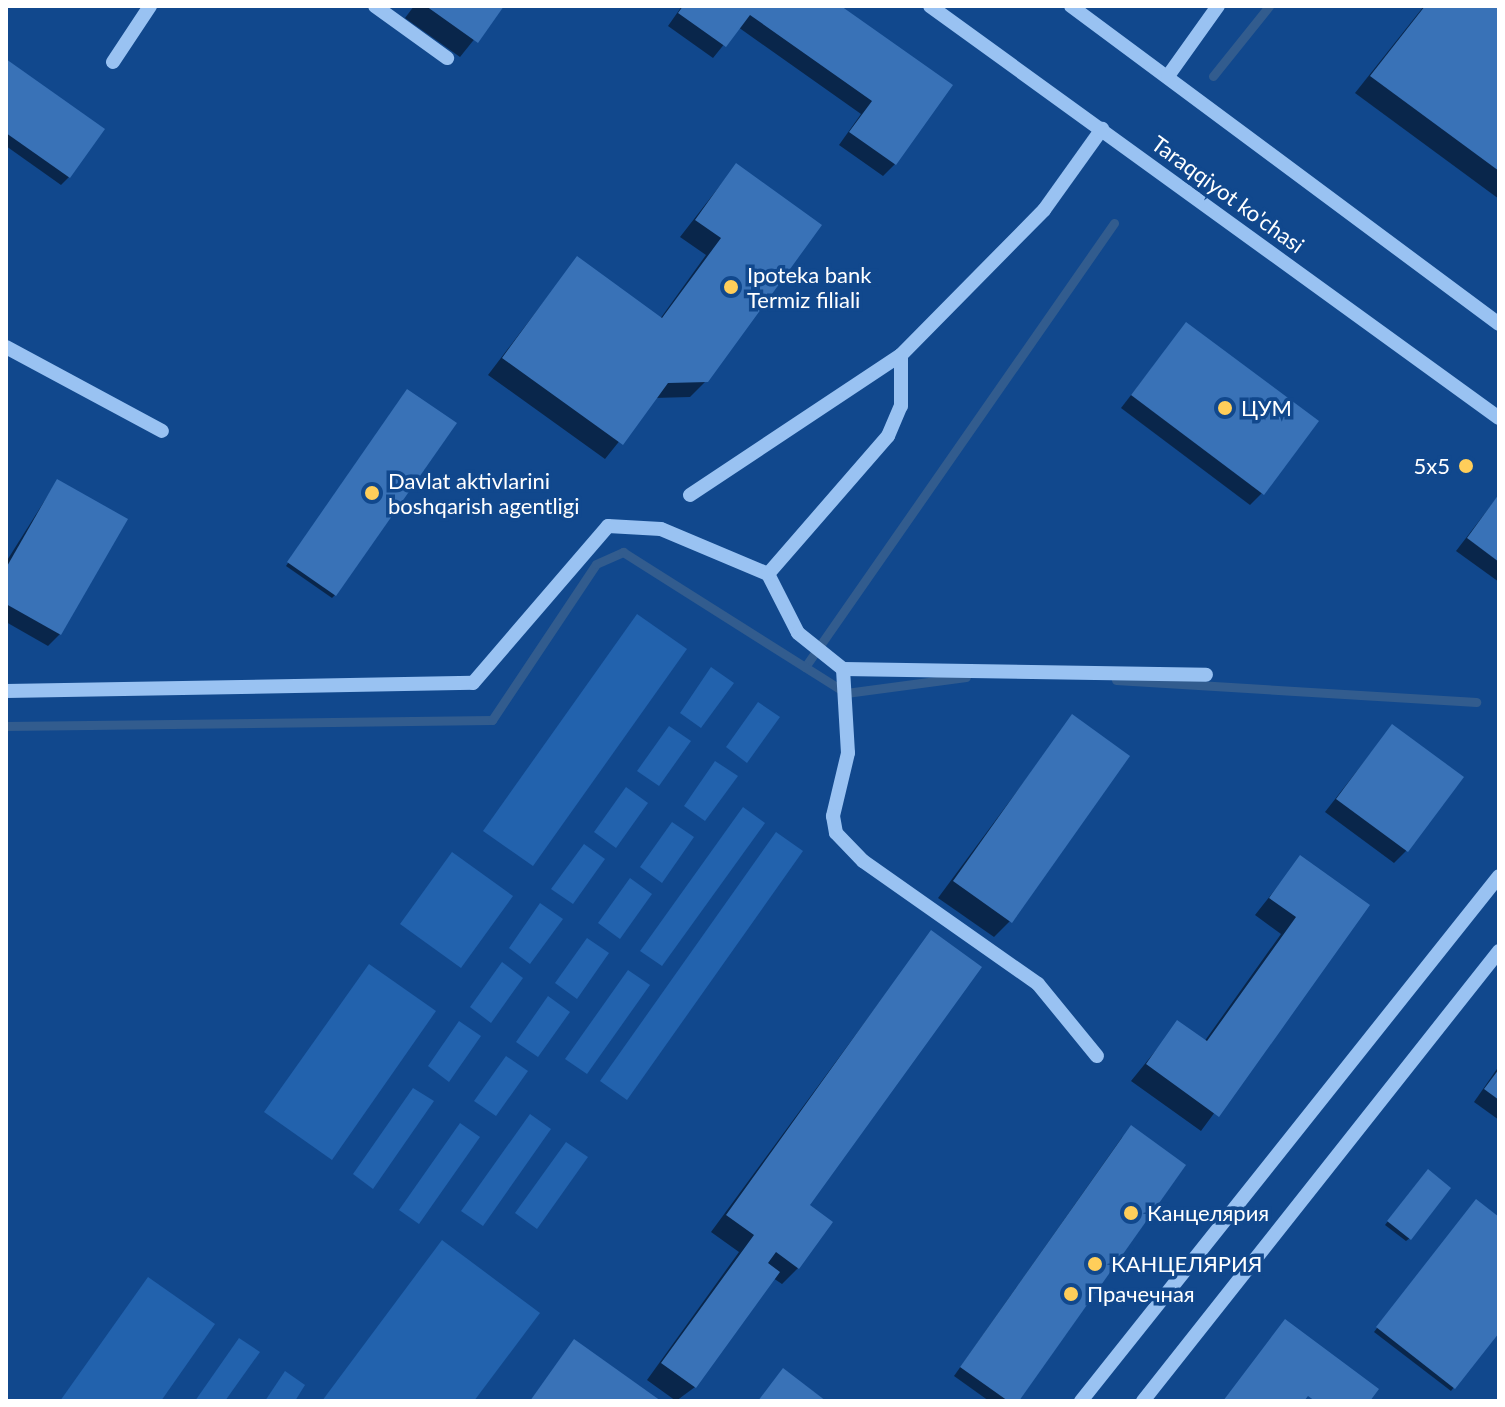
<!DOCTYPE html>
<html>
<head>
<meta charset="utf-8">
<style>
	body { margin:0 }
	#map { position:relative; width:1505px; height:1407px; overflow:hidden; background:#11488d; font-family:Lato,sans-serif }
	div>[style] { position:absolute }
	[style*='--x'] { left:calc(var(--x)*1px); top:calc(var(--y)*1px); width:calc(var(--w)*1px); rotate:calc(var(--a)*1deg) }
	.green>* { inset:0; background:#2262ad }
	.shadow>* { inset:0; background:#0007 }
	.stream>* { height:9px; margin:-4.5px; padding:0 4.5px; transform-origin:4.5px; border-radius:4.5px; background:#325c8e }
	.building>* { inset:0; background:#3972b7 }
	.minor>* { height:14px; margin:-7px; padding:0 7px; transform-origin:7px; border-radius:7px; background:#99c2f2 }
	.dots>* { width:22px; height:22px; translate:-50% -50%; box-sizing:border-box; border:4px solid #11488d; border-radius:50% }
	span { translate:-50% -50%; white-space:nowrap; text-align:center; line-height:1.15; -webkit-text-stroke:7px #11488d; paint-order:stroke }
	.street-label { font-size:22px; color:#fff }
	.poi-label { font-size:22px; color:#fff }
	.left { translate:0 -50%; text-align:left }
	.right { translate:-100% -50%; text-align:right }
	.frame { position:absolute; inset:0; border:8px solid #fff; pointer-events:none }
</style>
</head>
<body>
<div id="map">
	<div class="green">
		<i style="clip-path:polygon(637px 614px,687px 649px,533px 866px,483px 831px)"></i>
		<i style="clip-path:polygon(711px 667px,734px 683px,701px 728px,680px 713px)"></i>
		<i style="clip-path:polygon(758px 702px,780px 717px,747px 763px,726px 747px)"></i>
		<i style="clip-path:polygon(669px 726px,691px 741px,659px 786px,637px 771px)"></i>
		<i style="clip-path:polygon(715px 761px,738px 776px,705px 821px,684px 806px)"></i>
		<i style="clip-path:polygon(626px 787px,648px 803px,616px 848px,594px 832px)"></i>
		<i style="clip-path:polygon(743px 807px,765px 823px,662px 966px,640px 951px)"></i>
		<i style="clip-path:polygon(672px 822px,694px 837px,662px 883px,640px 867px)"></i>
		<i style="clip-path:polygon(776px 832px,803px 851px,627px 1100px,600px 1081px)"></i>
		<i style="clip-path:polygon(584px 844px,605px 859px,573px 904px,551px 889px)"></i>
		<i style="clip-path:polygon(452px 852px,513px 896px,461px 968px,400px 924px)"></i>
		<i style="clip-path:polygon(630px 878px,652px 894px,620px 939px,598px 923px)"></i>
		<i style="clip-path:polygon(540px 903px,563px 919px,530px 964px,509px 948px)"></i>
		<i style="clip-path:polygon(587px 938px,609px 953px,577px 999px,555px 983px)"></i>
		<i style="clip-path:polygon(502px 962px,523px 978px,491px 1023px,470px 1007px)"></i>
		<i style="clip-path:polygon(369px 964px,436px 1011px,332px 1160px,264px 1112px)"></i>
		<i style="clip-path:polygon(628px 970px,650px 985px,587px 1074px,565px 1059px)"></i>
		<i style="clip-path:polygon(548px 996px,570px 1012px,538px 1057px,516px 1042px)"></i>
		<i style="clip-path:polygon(459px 1021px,481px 1036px,449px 1082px,428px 1066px)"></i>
		<i style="clip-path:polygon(506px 1056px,528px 1071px,496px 1116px,474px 1101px)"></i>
		<i style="clip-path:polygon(413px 1088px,434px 1101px,373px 1189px,353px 1174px)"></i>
		<i style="clip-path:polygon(530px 1114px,551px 1129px,483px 1226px,461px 1211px)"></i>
		<i style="clip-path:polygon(460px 1123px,480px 1137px,419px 1224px,399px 1210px)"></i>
		<i style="clip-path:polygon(566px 1142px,588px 1157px,537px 1229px,515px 1213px)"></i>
		<i style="clip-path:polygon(442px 1240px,540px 1313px,474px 1401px,322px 1401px)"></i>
		<i style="clip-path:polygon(148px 1277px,215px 1324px,161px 1401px,60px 1401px)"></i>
		<i style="clip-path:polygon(239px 1338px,260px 1352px,225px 1401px,195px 1401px)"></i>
		<i style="clip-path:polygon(285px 1371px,305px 1385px,295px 1401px,265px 1401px)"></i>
	</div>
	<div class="shadow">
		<i style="clip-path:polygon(414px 6px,501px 6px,460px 57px,405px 18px)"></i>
		<i style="clip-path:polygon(682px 6px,838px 6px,895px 164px,883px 176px,839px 145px,861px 114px,738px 27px,713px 58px,668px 26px)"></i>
		<i style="clip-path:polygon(1424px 6px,1499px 6px,1499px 199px,1355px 93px)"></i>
		<i style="clip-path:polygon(6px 62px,69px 177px,61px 185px,6px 146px)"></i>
		<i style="clip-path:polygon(736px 165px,707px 380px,690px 397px,654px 398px,605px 459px,488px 375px,577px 258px,660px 319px,706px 255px,680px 237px)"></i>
		<i style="clip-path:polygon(1186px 324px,1262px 493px,1250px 505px,1121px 408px)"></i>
		<i style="clip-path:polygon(404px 395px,335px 595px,332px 598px,286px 566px)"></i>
		<i style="clip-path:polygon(57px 481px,60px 634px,48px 646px,6px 622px,6px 562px)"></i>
		<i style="clip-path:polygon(1499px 495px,1499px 582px,1456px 551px)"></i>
		<i style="clip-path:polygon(1072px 717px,1010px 921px,994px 937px,938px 898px)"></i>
		<i style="clip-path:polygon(1392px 726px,1406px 851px,1394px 863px,1325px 812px)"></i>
		<i style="clip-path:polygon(1300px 858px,1367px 905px,1201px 1131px,1131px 1081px,1178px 1023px,1204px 1042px,1281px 934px,1255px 915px)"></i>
		<i style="clip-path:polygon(931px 932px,807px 1206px,798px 1268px,782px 1284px,773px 1278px,695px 1387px,676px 1401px,647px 1380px,739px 1252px,711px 1232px)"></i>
		<i style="clip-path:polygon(1499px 1066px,1499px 1120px,1474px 1102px)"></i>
		<i style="clip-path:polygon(1123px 1136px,1017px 1401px,989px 1401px,954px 1376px)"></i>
		<i style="clip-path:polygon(1424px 1175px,1410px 1238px,1406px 1241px,1385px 1225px)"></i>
		<i style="clip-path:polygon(1473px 1205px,1499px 1219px,1499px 1329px,1451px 1391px,1374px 1332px)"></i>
	</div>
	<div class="stream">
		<i style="--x:1213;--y:76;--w:90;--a:-51.3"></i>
		<i style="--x:805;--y:667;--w:541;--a:-55.16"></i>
		<i style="--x:1116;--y:680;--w:361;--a:3.5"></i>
		<i style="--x:6;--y:726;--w:486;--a:-0.7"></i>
		<i style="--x:492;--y:720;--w:187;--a:-56.3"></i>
		<i style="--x:596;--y:564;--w:30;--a:-24"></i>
		<i style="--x:623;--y:552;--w:264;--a:32.3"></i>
		<i style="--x:846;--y:693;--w:121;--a:-7.6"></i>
	</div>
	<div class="building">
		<i style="clip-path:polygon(426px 6px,504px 6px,478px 43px)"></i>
		<i style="clip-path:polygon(683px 6px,841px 6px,953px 85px,896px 165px,849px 132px,872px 101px,750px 15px,726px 47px,678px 13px)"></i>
		<i style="clip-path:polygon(1425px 6px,1499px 6px,1499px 171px,1370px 76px)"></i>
		<i style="clip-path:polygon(6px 59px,105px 129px,70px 178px,6px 133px)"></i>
		<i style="clip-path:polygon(736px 163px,822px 225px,708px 382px,668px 383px,623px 445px,502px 358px,577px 256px,662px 318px,721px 238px,695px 220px)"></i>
		<i style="clip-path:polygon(1186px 322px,1319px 421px,1264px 495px,1131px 395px)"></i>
		<i style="clip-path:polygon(407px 389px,457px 423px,336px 596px,287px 562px)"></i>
		<i style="clip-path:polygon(57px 479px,128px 519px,61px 635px,6px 604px,6px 568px)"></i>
		<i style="clip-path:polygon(1499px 494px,1499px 562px,1467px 538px)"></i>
		<i style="clip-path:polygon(1072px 714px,1130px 756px,1012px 923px,953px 881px)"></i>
		<i style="clip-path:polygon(1392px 724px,1464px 777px,1408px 852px,1336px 799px)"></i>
		<i style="clip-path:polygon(1300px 855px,1370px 905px,1219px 1117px,1146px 1064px,1177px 1020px,1207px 1041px,1296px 917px,1269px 898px)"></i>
		<i style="clip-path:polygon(931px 930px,982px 967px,810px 1205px,833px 1222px,799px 1269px,776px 1252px,768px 1263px,780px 1272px,696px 1388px,661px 1363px,754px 1235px,726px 1215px)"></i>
		<i style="clip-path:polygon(1499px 1069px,1499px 1100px,1484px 1089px)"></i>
		<i style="clip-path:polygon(1131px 1125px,1186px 1165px,1019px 1401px,1008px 1401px,960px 1367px)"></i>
		<i style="clip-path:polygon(1428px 1169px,1451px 1188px,1411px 1240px,1387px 1221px)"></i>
		<i style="clip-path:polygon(1476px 1199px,1499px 1217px,1499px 1333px,1455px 1389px,1376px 1327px)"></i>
		<i style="clip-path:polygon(1285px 1319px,1379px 1389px,1370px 1401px,1315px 1401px,1308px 1396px,1304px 1401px,1223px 1401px)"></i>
		<i style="clip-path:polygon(574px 1339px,661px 1401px,530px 1401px)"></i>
		<i style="clip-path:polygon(783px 1368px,826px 1401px,758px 1401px)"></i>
	</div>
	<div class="minor">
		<i style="--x:375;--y:6;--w:89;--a:35.8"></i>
		<i style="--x:930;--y:6;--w:702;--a:35.91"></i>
		<i style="--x:1071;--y:6;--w:533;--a:36.61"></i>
		<i style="--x:113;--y:62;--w:67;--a:-56.5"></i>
		<i style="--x:1168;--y:76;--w:86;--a:-54.5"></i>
		<i style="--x:6;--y:347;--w:177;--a:28.3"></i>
		<i style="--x:690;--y:495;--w:253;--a:-33.6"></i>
		<i style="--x:901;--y:355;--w:204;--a:-45.4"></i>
		<i style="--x:1044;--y:210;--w:100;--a:-54.4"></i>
		<i style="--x:768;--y:574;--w:66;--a:63"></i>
		<i style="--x:798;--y:633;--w:58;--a:38.7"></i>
		<i style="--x:843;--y:669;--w:363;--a:0.9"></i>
		<i style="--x:843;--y:669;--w:84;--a:86.6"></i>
		<i style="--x:848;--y:753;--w:65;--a:103.4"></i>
		<i style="--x:833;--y:816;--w:17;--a:80"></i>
		<i style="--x:836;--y:833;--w:39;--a:46"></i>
		<i style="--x:863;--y:861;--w:214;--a:35.1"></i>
		<i style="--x:1038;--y:984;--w:93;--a:50.7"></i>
		<i style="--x:6;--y:691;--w:467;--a:-1"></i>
		<i style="--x:473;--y:683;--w:207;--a:-49.3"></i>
		<i style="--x:608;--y:526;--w:53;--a:3.2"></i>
		<i style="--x:661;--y:529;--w:116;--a:22.8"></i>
		<i style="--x:768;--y:574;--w:183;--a:-49"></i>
		<i style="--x:888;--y:436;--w:33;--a:-67"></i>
		<i style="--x:901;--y:406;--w:51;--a:-90"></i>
		<i style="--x:1081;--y:1401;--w:671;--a:-51.47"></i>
		<i style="--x:1143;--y:1401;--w:574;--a:-51.65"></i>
	</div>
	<div class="dots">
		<i style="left:731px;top:287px;background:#ffce5a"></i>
		<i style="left:1225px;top:408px;background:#ffce5a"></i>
		<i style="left:1466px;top:466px;background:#ffce5a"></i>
		<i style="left:372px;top:493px;background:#ffce5a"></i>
		<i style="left:1131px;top:1213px;background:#ffce5a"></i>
		<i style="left:1095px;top:1264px;background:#ffce5a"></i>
		<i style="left:1071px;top:1294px;background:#ffce5a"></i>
	</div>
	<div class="street-label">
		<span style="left:1228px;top:194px;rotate:36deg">Taraqqiyot ko'chasi</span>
	</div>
	<div class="poi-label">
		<span class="left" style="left:747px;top:287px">Ipoteka bank<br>Termiz filiali</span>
		<span class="left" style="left:1241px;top:408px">ЦУМ</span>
		<span class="right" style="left:1450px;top:466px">5x5</span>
		<span class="left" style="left:388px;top:493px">Davlat aktivlarini<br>boshqarish agentligi</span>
		<span class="left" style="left:1147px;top:1213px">Канцелярия</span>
		<span class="left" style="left:1111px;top:1264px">КАНЦЕЛЯРИЯ</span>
		<span class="left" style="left:1087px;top:1294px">Прачечная</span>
	</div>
	<div class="frame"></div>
</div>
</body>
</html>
